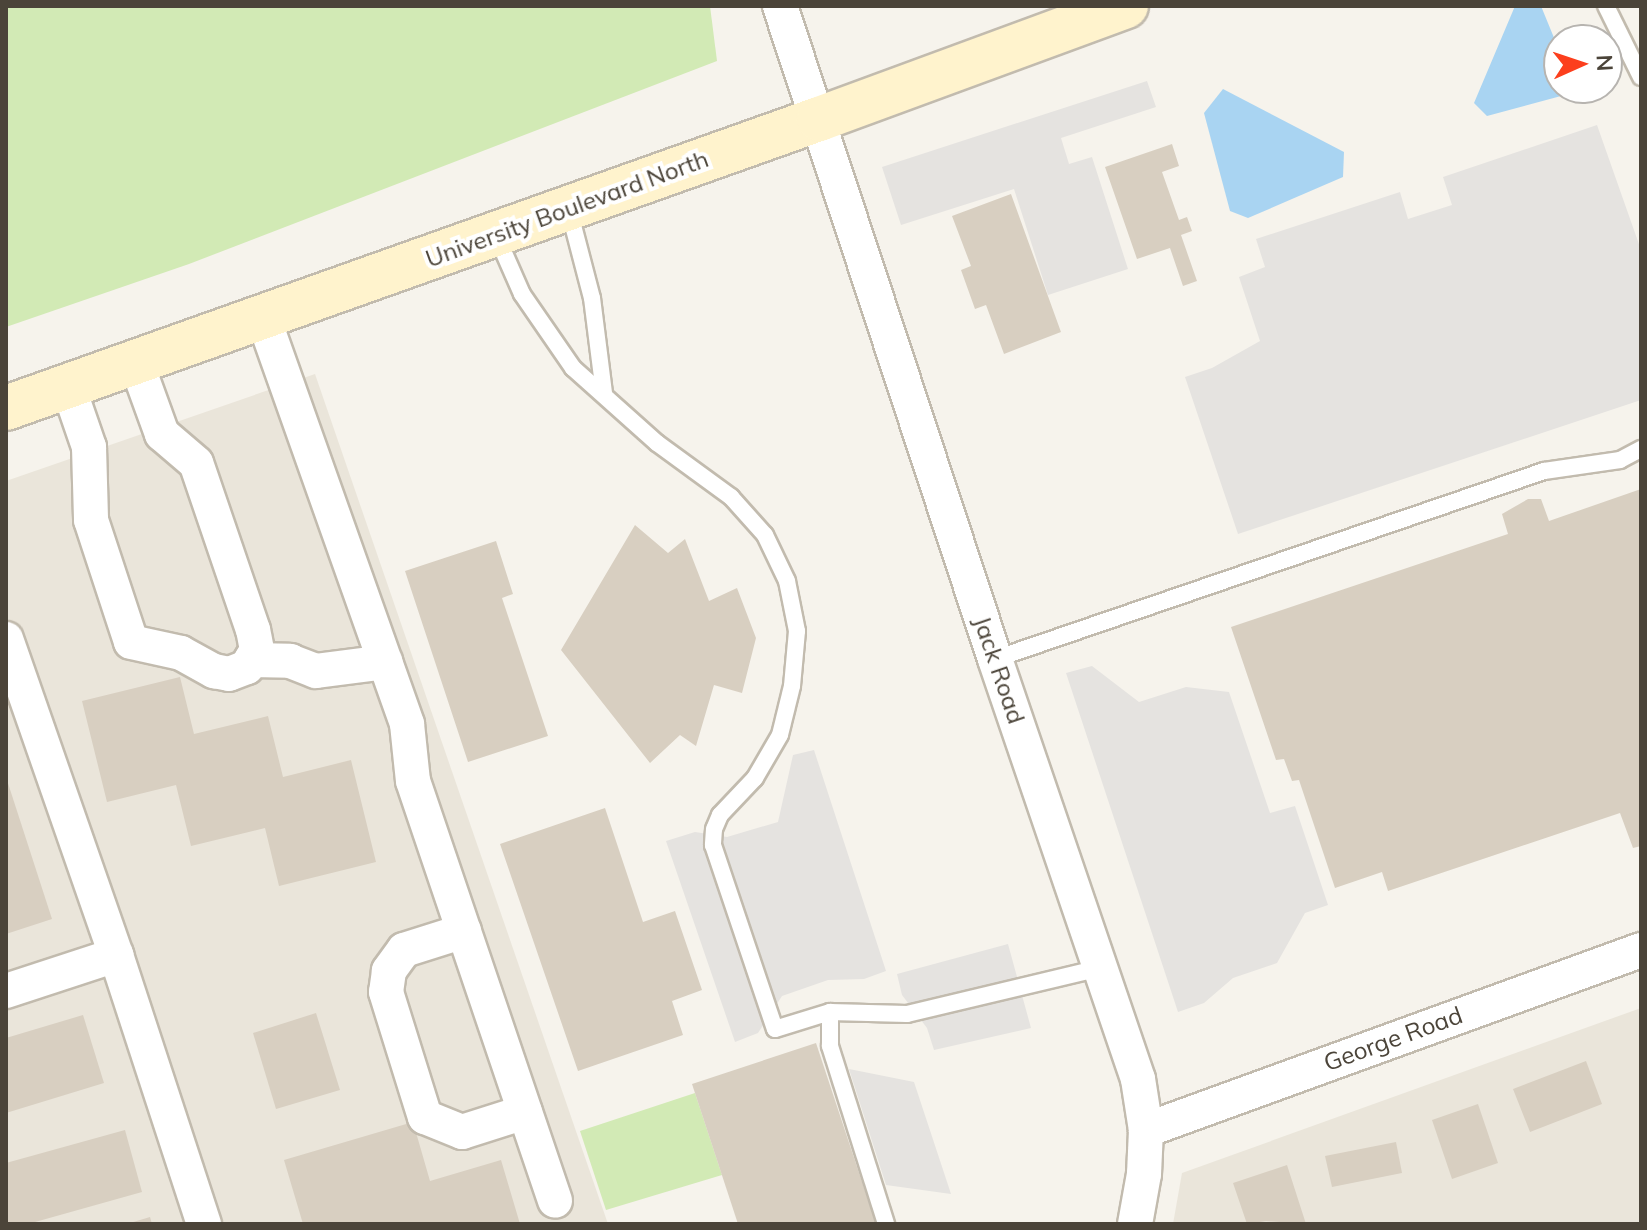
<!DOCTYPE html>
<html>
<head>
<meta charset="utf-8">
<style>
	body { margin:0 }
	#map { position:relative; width:1647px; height:1230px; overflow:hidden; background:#f6f3ec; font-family:Mulish,sans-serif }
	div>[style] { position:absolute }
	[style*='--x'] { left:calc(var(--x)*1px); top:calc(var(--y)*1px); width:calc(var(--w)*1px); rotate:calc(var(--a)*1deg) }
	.residential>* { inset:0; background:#eae5da }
	.green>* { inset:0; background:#d2eab5 }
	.parking>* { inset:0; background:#e5e3e0 }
	.water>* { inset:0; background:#a9d4f2 }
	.building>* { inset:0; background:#d8cfc1 }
	.roads { filter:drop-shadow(2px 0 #c2bbae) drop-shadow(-2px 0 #c2bbae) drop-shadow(0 2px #c2bbae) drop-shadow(0 -2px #c2bbae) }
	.service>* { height:16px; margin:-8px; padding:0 8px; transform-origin:8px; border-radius:8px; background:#fff }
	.minor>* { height:34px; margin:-17px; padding:0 17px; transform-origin:17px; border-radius:17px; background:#fff }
	.secondary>* { height:44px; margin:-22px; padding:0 22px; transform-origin:22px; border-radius:22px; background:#fff3cd }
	span { translate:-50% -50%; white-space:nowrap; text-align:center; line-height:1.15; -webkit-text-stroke:8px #fff; paint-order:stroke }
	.street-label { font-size:24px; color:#4b4439 }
	.frame { position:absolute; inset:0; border:8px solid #4b4439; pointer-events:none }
	.north { position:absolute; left:1543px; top:24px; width:80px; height:80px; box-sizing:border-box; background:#fff; border:2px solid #b7b4b0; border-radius:50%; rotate:87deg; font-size:22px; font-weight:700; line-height:32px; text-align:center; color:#4b4439 }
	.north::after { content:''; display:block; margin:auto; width:28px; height:36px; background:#fc3f1d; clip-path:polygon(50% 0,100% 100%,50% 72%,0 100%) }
</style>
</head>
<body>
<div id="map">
	<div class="residential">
		<i style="clip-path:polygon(315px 374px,608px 1224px,6px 1224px,6px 481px)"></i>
		<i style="clip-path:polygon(1641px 1008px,1641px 1224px,1173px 1224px,1182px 1173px)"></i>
	</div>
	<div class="green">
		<i style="clip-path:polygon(6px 6px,710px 6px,717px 61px,189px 264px,6px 327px)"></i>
		<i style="clip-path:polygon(695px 1093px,722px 1175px,606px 1210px,580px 1131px)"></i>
	</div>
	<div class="parking">
		<i style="clip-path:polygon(1147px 81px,1156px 107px,1061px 138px,1069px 164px,1092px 157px,1128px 269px,1048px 295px,1014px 189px,901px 225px,882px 167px)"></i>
		<i style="clip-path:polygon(1597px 125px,1641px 250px,1641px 400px,1238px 534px,1185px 377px,1212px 368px,1260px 341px,1239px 277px,1265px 267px,1256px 239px,1400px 192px,1408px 219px,1452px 205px,1443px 177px)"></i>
		<i style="clip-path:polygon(1092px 666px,1139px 702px,1186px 687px,1229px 692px,1270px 813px,1295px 806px,1328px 905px,1305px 913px,1277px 963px,1233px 978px,1204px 1003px,1178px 1012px,1066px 673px)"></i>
		<i style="clip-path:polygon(814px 750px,886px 971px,864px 979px,828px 980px,782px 996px,758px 1033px,735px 1042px,666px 841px,695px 832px,727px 837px,778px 822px,793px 755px)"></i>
		<i style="clip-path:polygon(1008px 944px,1031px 1028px,934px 1050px,927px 1028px,902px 995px,897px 974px)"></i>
		<i style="clip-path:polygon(849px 1069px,914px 1082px,951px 1194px,886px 1185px)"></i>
	</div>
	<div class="water">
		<i style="clip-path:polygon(1515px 6px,1541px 6px,1559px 50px,1559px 88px,1567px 88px,1561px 96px,1487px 116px,1474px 103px)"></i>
		<i style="clip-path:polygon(1223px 89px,1344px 152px,1343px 177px,1248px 218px,1230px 211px,1204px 113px)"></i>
	</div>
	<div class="building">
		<i style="clip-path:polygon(1172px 144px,1179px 166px,1162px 172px,1179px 220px,1187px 217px,1192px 231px,1181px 235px,1197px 281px,1183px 286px,1170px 248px,1137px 259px,1105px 167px)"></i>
		<i style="clip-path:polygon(1011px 194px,1061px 332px,1004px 354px,986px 305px,975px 309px,961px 270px,971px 266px,952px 216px)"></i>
		<i style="clip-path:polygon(1641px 489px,1641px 846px,1633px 848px,1620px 813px,1388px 891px,1382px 872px,1335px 888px,1299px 780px,1292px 781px,1284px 759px,1276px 760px,1231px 627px,1508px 534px,1502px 514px,1528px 499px,1541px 499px,1549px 521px)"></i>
		<i style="clip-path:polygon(635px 525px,668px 553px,685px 539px,709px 601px,737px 588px,756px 638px,742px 693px,714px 685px,696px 746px,680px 735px,650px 763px,561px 650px)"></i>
		<i style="clip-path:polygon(496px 541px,513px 594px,502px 598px,548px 736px,468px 762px,405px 571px)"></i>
		<i style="clip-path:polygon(180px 677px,194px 734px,268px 716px,283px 777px,351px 760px,376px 862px,279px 886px,265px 828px,191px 846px,176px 785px,107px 802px,82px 701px)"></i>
		<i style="clip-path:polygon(6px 777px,52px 919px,6px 934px)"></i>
		<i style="clip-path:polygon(605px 808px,643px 922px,675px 911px,702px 990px,672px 1001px,683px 1035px,578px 1071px,500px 844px)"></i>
		<i style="clip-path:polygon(316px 1013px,340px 1090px,276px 1109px,253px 1033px)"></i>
		<i style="clip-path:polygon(83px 1015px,104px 1083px,6px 1113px,6px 1038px)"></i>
		<i style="clip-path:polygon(816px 1043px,876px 1224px,738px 1224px,692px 1084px)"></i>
		<i style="clip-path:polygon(1586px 1061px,1602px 1104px,1530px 1132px,1513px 1089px)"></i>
		<i style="clip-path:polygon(1478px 1104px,1498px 1163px,1452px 1179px,1432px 1120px)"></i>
		<i style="clip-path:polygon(413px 1122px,430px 1181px,501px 1160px,520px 1224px,303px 1224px,284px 1160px)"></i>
		<i style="clip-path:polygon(125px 1130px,142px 1192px,28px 1224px,6px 1224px,6px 1163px)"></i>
		<i style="clip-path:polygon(1396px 1142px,1402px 1173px,1332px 1187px,1325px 1156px)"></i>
		<i style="clip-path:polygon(1287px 1165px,1306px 1224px,1266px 1221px,1247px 1224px,1233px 1183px)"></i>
		<i style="clip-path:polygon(150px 1217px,152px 1224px,131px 1224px,130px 1223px)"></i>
	</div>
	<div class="roads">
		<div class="service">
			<i style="--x:1606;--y:6;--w:79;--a:63.8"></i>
			<i style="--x:569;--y:210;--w:91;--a:75.4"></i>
			<i style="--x:592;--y:298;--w:96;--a:82.8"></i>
			<i style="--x:497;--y:237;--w:62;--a:66.3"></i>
			<i style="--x:522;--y:294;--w:90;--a:55.4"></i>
			<i style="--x:573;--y:368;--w:113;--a:41.8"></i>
			<i style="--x:657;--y:443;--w:92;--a:36.1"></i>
			<i style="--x:731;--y:497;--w:51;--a:48.2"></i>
			<i style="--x:765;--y:535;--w:51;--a:64.4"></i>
			<i style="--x:787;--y:581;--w:51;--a:78.7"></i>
			<i style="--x:797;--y:631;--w:55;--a:95.2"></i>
			<i style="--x:792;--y:686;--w:50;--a:103.8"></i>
			<i style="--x:780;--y:735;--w:50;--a:120.2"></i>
			<i style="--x:755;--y:778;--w:51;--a:133.4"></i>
			<i style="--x:720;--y:815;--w:15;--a:113"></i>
			<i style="--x:714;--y:829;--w:16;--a:94"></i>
			<i style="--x:713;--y:845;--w:194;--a:71.4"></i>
			<i style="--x:775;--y:1029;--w:58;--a:-17.2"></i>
			<i style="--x:830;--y:1012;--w:77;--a:1.5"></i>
			<i style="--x:907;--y:1014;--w:198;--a:-13.4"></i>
			<i style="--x:995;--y:659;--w:580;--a:-18.9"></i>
			<i style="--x:1544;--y:471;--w:77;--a:-8.2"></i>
			<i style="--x:1620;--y:460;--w:24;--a:-28"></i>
			<i style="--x:830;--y:1012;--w:34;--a:90"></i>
			<i style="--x:830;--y:1046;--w:187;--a:72.5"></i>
		</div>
		<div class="minor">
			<i style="--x:780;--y:6;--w:687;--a:71.78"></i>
			<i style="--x:995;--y:659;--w:444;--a:71.2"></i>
			<i style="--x:1138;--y:1079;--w:52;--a:81.1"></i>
			<i style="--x:1146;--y:1130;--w:44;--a:92.6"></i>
			<i style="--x:1144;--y:1174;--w:51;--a:100.2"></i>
			<i style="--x:263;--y:317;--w:432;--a:70.5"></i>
			<i style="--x:407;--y:724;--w:57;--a:84"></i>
			<i style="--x:413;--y:781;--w:443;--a:71.3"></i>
			<i style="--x:68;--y:386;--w:65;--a:71"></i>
			<i style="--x:89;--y:447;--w:73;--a:88.4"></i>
			<i style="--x:91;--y:520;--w:128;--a:71.8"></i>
			<i style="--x:131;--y:642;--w:51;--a:12.4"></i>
			<i style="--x:181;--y:653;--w:38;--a:29"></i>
			<i style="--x:214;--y:671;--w:15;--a:11"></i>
			<i style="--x:229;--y:674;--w:19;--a:-21"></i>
			<i style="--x:247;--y:667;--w:20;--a:-60"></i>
			<i style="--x:257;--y:650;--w:20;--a:-101"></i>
			<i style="--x:253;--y:630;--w:176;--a:-108.8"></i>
			<i style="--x:196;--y:463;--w:45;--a:-139.5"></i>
			<i style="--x:162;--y:434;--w:77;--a:-109.9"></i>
			<i style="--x:6;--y:639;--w:335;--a:70.8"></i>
			<i style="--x:116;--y:955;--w:283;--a:71.9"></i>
			<i style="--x:251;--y:660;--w:39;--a:1"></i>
			<i style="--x:290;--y:661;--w:28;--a:21"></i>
			<i style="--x:316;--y:671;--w:70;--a:-7.4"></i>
			<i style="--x:464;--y:931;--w:63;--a:162.4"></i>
			<i style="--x:404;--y:950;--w:26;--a:126"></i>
			<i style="--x:389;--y:971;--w:21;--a:98"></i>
			<i style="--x:386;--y:992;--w:131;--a:72.7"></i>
			<i style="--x:425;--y:1117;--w:40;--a:22"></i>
			<i style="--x:462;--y:1132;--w:66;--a:-17.6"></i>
			<i style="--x:6;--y:991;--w:116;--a:-18.1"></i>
			<i style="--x:1146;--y:1130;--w:527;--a:-19.98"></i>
		</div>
		<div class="secondary">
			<i style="--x:6;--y:408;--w:863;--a:-19.57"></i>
			<i style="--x:819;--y:119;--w:327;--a:-20.2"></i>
		</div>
	</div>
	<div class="street-label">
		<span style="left:567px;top:209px;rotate:-20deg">University Boulevard North</span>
		<span style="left:999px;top:670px;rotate:71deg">Jack Road</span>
		<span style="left:1393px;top:1039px;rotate:-20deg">George Road</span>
	</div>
	<div class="frame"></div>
	<div class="north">N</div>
</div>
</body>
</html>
